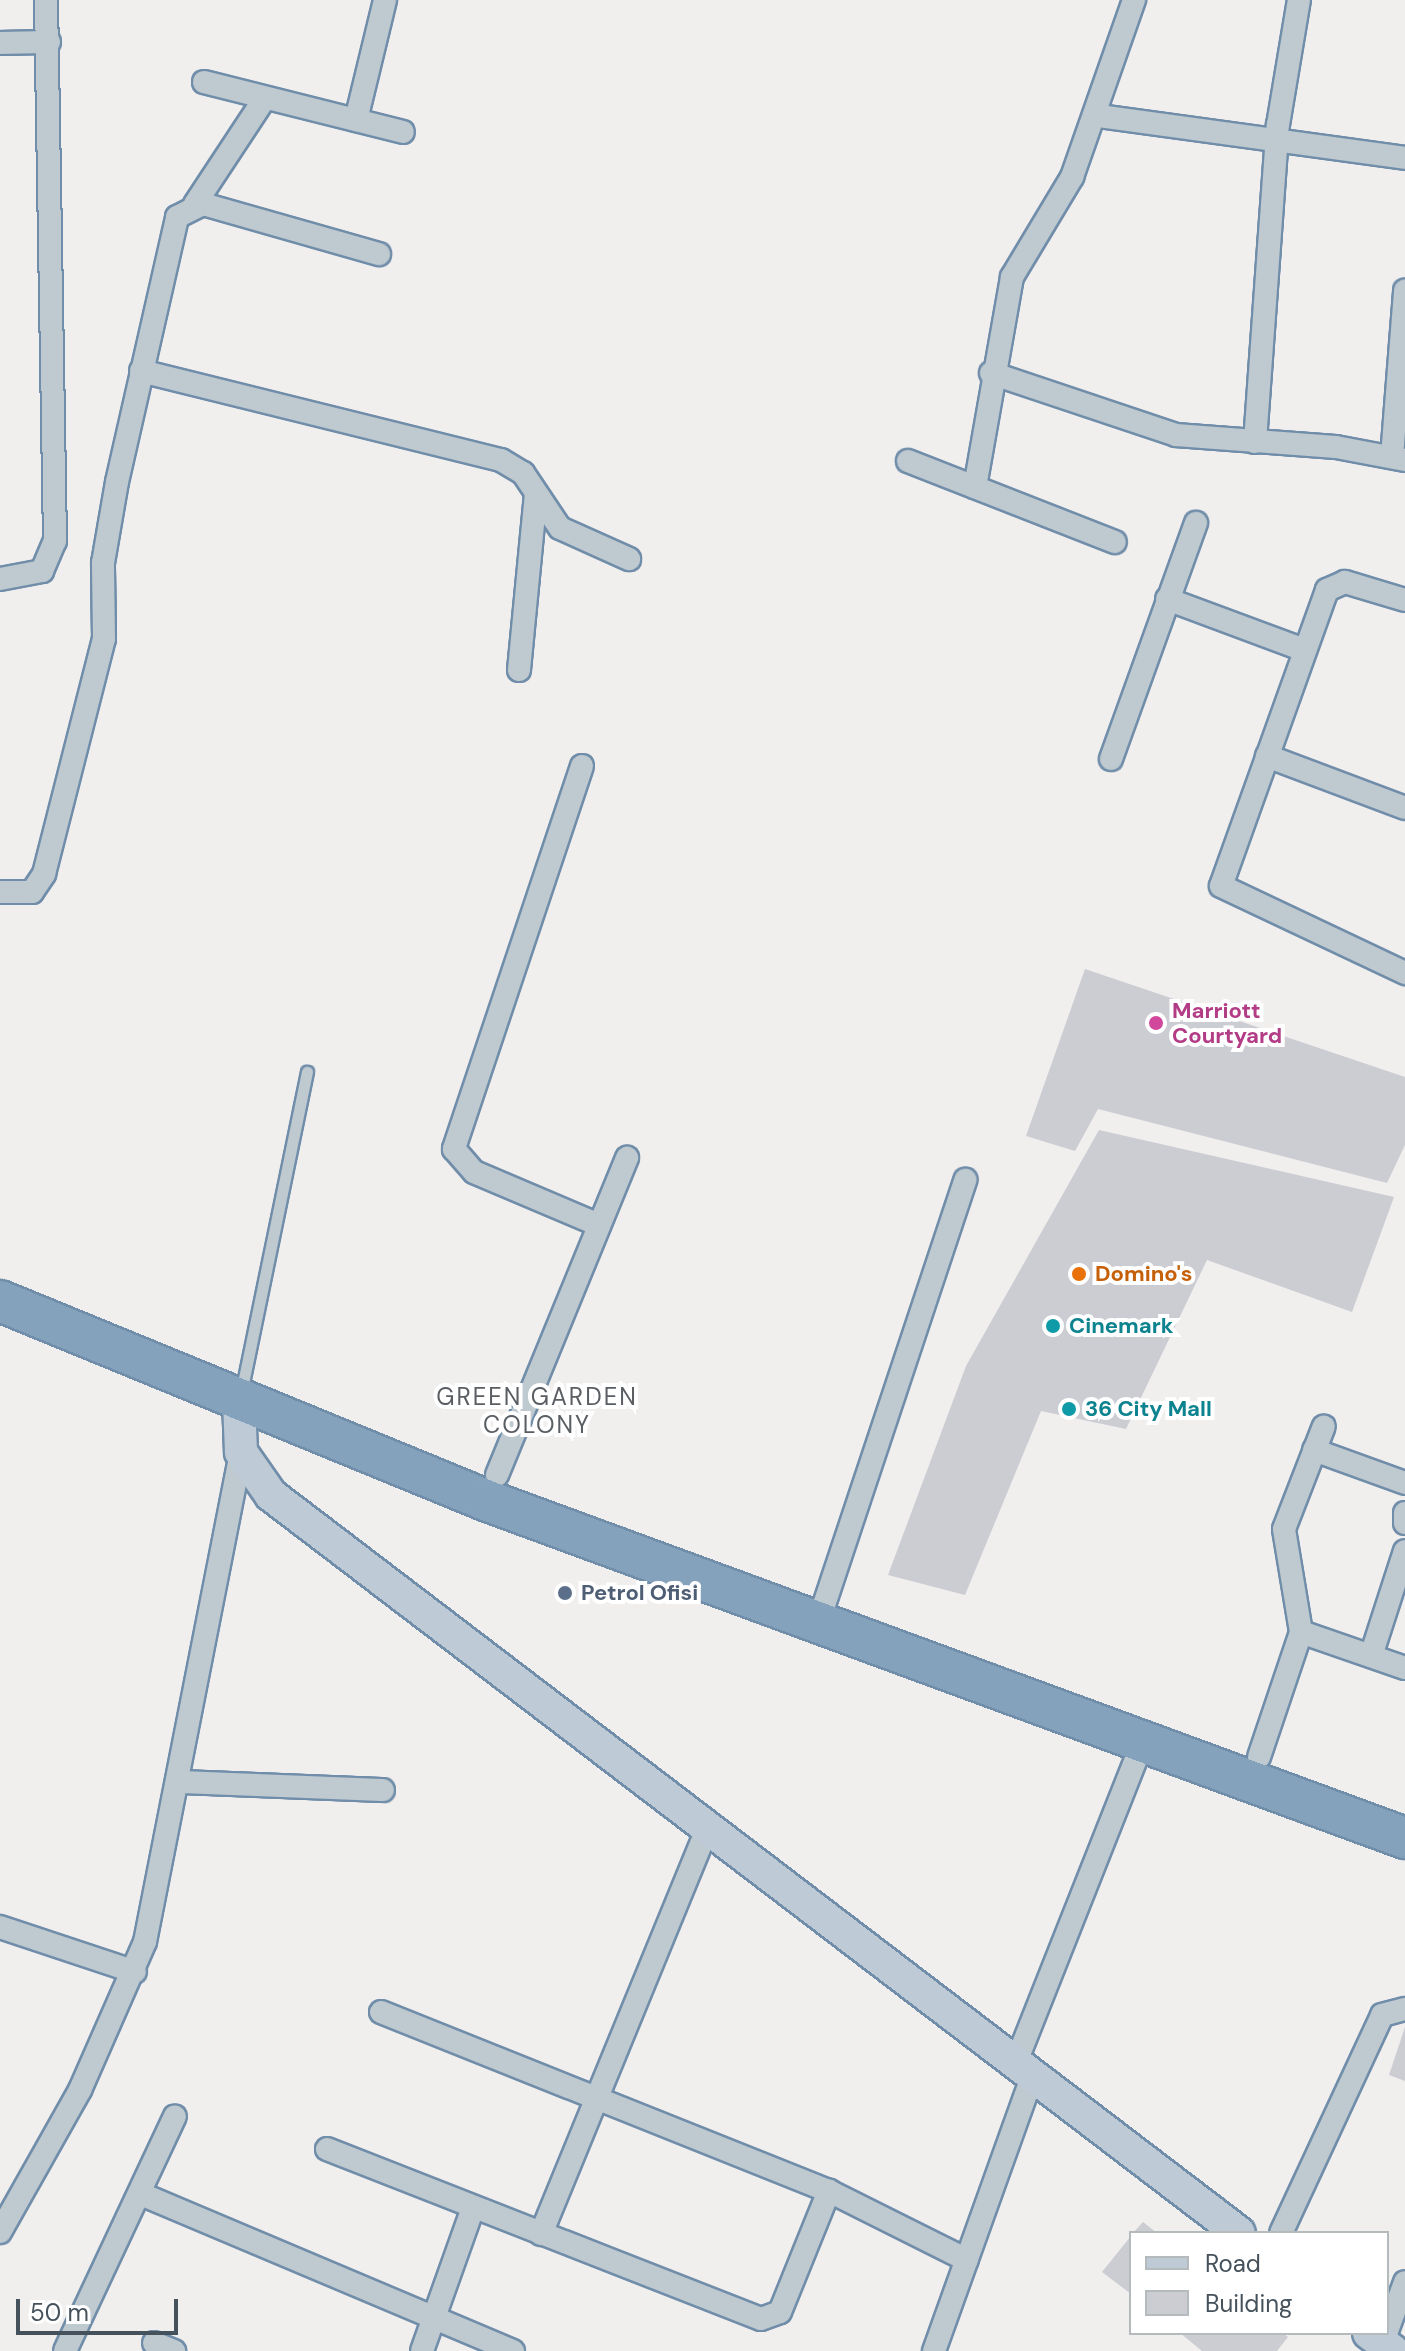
<!DOCTYPE html>
<html>
<head>
<meta charset="utf-8">
<style>
	body { margin:0 }
	#map { position:relative; width:1405px; height:2351px; overflow:hidden; background:#f1eeee; font-family:"DM Sans",sans-serif }
	div>[style] { position:absolute }
	[style*='--x'] { left:calc(var(--x)*1px); top:calc(var(--y)*1px); width:calc(var(--w)*1px); rotate:calc(var(--a)*1deg) }
	.building>* { inset:0; background:#cbcdd3 }
	.roads { filter:drop-shadow(2px 0 #708da9) drop-shadow(-2px 0 #708da9) drop-shadow(0 2px #708da9) drop-shadow(0 -2px #708da9) }
	.lane>* { height:11px; margin:-5.5px; padding:0 5.5px; transform-origin:5.5px; border-radius:5.5px; background:#bec9d0 }
	.street>* { height:22px; margin:-11px; padding:0 11px; transform-origin:11px; border-radius:11px; background:#bec9d0 }
	.secondary>* { height:32px; margin:-16px; padding:0 16px; transform-origin:16px; border-radius:16px; background:#becad5 }
	.highway>* { height:40px; margin:-20px; padding:0 20px; transform-origin:20px; border-radius:20px; background:#85a2bd }
	.dots>* { width:22px; height:22px; translate:-50% -50%; box-sizing:border-box; border:4px solid #fff; border-radius:50% }
	span { translate:-50% -50%; white-space:nowrap; text-align:center; line-height:1.15; -webkit-text-stroke:8px #fff; paint-order:stroke }
	.hotel-label { font-size:22px; color:#b23c85; font-weight:700 }
	.left { translate:0 -50%; text-align:left }
	.food-label { font-size:22px; color:#c56008; font-weight:700 }
	.culture-label { font-size:22px; color:#0d838f; font-weight:700 }
	.service-label { font-size:22px; color:#4e5e75; font-weight:700 }
	.neighbourhood-label { font-size:24px; color:#5a5e63; letter-spacing:2px }
	.legend { position:absolute; left:1129px; top:2231px; width:260px; height:104px; box-sizing:border-box; background:#fff; border:2px solid #b5babd; margin:0; padding:10px 14px; list-style:none; font-size:24px; color:#46525b }
	.legend li { display:flex; align-items:center; gap:16px; height:40px }
	.legend b { width:40px; border:2px solid #b5babd }
	.scale { position:absolute; left:16px; top:2299px; width:162px; height:36px; box-sizing:border-box; border:4px solid #46525b; border-top:0; padding-left:10px; font-size:24px; line-height:28px; white-space:nowrap; color:#46525b; -webkit-text-stroke:6px #fff; paint-order:stroke }
</style>
</head>
<body>
<div id="map">
	<div class="building">
		<i style="clip-path:polygon(1085px 969px,1405px 1077px,1405px 1145px,1387px 1183px,1098px 1109px,1075px 1151px,1026px 1136px)"></i>
		<i style="clip-path:polygon(1099px 1130px,1394px 1197px,1352px 1312px,1207px 1260px,1126px 1429px,1041px 1411px,965px 1595px,888px 1575px,966px 1366px)"></i>
		<i style="clip-path:polygon(1405px 2027px,1405px 2081px,1389px 2075px)"></i>
		<i style="clip-path:polygon(1143px 2222px,1157px 2233px,1133px 2233px)"></i>
		<i style="clip-path:polygon(1131px 2236px,1131px 2294px,1102px 2272px)"></i>
		<i style="clip-path:polygon(1180px 2333px,1283px 2333px,1288px 2337px,1277px 2351px,1202px 2351px)"></i>
	</div>
	<div class="roads">
		<div class="lane">
			<i style="--x:241;--y:1393;--w:328;--a:-78.4"></i>
		</div>
		<div class="street">
			<i style="--x:0;--y:43;--w:49;--a:-1.2"></i>
			<i style="--x:204;--y:82;--w:205;--a:14.1"></i>
			<i style="--x:1099;--y:116;--w:309;--a:7.8"></i>
			<i style="--x:356;--y:120;--w:123;--a:-76.4"></i>
			<i style="--x:195;--y:204;--w:127;--a:-56.6"></i>
			<i style="--x:141;--y:371;--w:371;--a:13.9"></i>
			<i style="--x:501;--y:460;--w:26;--a:31"></i>
			<i style="--x:523;--y:473;--w:66;--a:56.1"></i>
			<i style="--x:560;--y:528;--w:76;--a:24.2"></i>
			<i style="--x:991;--y:373;--w:195;--a:18.5"></i>
			<i style="--x:1176;--y:435;--w:160;--a:4.3"></i>
			<i style="--x:1336;--y:447;--w:70;--a:10.7"></i>
			<i style="--x:1255;--y:442;--w:318;--a:-85.9"></i>
			<i style="--x:1278;--y:125;--w:127;--a:-80.5"></i>
			<i style="--x:1392;--y:457;--w:167;--a:-85.5"></i>
			<i style="--x:908;--y:461;--w:222;--a:21.4"></i>
			<i style="--x:975;--y:487;--w:213;--a:-80"></i>
			<i style="--x:1012;--y:277;--w:117;--a:-59"></i>
			<i style="--x:1072;--y:177;--w:188;--a:-70.7"></i>
			<i style="--x:0;--y:579;--w:43;--a:-10.8"></i>
			<i style="--x:42;--y:571;--w:33;--a:-67"></i>
			<i style="--x:55;--y:541;--w:541;--a:-90.95"></i>
			<i style="--x:1167;--y:599;--w:146;--a:20.4"></i>
			<i style="--x:1405;--y:600;--w:63;--a:-163.3"></i>
			<i style="--x:1345;--y:582;--w:20;--a:156"></i>
			<i style="--x:1327;--y:590;--w:314;--a:109.7"></i>
			<i style="--x:1221;--y:886;--w:204;--a:25.3"></i>
			<i style="--x:519;--y:670;--w:177;--a:-84.5"></i>
			<i style="--x:1267;--y:756;--w:147;--a:20.6"></i>
			<i style="--x:1111;--y:759;--w:251;--a:-70.2"></i>
			<i style="--x:582;--y:766;--w:404;--a:108.5"></i>
			<i style="--x:454;--y:1149;--w:30;--a:49"></i>
			<i style="--x:474;--y:1172;--w:136;--a:23"></i>
			<i style="--x:0;--y:892;--w:32;--a:0"></i>
			<i style="--x:32;--y:892;--w:22;--a:-56"></i>
			<i style="--x:44;--y:874;--w:243;--a:-75.7"></i>
			<i style="--x:104;--y:639;--w:76;--a:-90.8"></i>
			<i style="--x:103;--y:563;--w:82;--a:-80.2"></i>
			<i style="--x:117;--y:482;--w:272;--a:-77.2"></i>
			<i style="--x:177;--y:217;--w:29;--a:-27"></i>
			<i style="--x:203;--y:204;--w:183;--a:15.9"></i>
			<i style="--x:1314;--y:1450;--w:97;--a:19.9"></i>
			<i style="--x:497;--y:1475;--w:343;--a:-67.7"></i>
			<i style="--x:1405;--y:1513;--w:10;--a:90"></i>
			<i style="--x:819;--y:1620;--w:464;--a:-71.6"></i>
			<i style="--x:1301;--y:1632;--w:110;--a:19.1"></i>
			<i style="--x:1371;--y:1656;--w:110;--a:-72.1"></i>
			<i style="--x:1259;--y:1757;--w:132;--a:-71.4"></i>
			<i style="--x:1301;--y:1632;--w:104;--a:-99.4"></i>
			<i style="--x:1284;--y:1529;--w:110;--a:-68.8"></i>
			<i style="--x:180;--y:1782;--w:203;--a:2.3"></i>
			<i style="--x:0;--y:1927;--w:142;--a:18.4"></i>
			<i style="--x:381;--y:2012;--w:482;--a:21.8"></i>
			<i style="--x:829;--y:2191;--w:154;--a:26.6"></i>
			<i style="--x:1016;--y:2062;--w:344;--a:-68.4"></i>
			<i style="--x:327;--y:2149;--w:466;--a:21.4"></i>
			<i style="--x:761;--y:2319;--w:20;--a:-20"></i>
			<i style="--x:780;--y:2312;--w:131;--a:-68"></i>
			<i style="--x:141;--y:2194;--w:404;--a:22.9"></i>
			<i style="--x:0;--y:2232;--w:163;--a:-60.6"></i>
			<i style="--x:80;--y:2090;--w:162;--a:-66.3"></i>
			<i style="--x:145;--y:1942;--w:499;--a:-78.9"></i>
			<i style="--x:1281;--y:2233;--w:240;--a:-65.1"></i>
			<i style="--x:1382;--y:2015;--w:24;--a:-15"></i>
			<i style="--x:541;--y:2234;--w:441;--a:-67.7"></i>
			<i style="--x:1387;--y:2331;--w:52;--a:-69.8"></i>
			<i style="--x:154;--y:2343;--w:22;--a:22"></i>
			<i style="--x:65;--y:2351;--w:259;--a:-64.9"></i>
			<i style="--x:422;--y:2351;--w:152;--a:-70.4"></i>
			<i style="--x:934;--y:2351;--w:293;--a:-70.3"></i>
		</div>
		<div class="secondary">
			<i style="--x:239;--y:1402;--w:50;--a:87.7"></i>
			<i style="--x:241;--y:1452;--w:52;--a:55.1"></i>
			<i style="--x:271;--y:1495;--w:1217;--a:37.32"></i>
			<i style="--x:1369;--y:2333;--w:30;--a:37"></i>
		</div>
		<div class="highway">
			<i style="--x:0;--y:1301;--w:527;--a:22.29"></i>
			<i style="--x:488;--y:1501;--w:977;--a:20.18"></i>
		</div>
	</div>
	<div class="dots">
		<i style="left:1156px;top:1023px;background:#d1479c"></i>
		<i style="left:1079px;top:1274px;background:#e8710a"></i>
		<i style="left:1053px;top:1326px;background:#0f9aa8"></i>
		<i style="left:1069px;top:1409px;background:#0f9aa8"></i>
		<i style="left:565px;top:1593px;background:#5c6f8a"></i>
	</div>
	<div class="hotel-label">
		<span class="left" style="left:1172px;top:1023px">Marriott<br>Courtyard</span>
	</div>
	<div class="food-label">
		<span class="left" style="left:1095px;top:1274px">Domino's</span>
	</div>
	<div class="culture-label">
		<span class="left" style="left:1069px;top:1326px">Cinemark</span>
		<span class="left" style="left:1085px;top:1409px">36 City Mall</span>
	</div>
	<div class="service-label">
		<span class="left" style="left:581px;top:1593px">Petrol Ofisi</span>
	</div>
	<div class="neighbourhood-label">
		<span style="left:537px;top:1411px">GREEN GARDEN<br>COLONY</span>
	</div>
	<ul class="legend">
	<li><b style="height:10px;background:#becad5"></b>Road</li>
	<li><b style="height:22px;background:#cbcdd3"></b>Building</li>
	</ul>
	<div class="scale">50 m</div>
</div>
</body>
</html>
